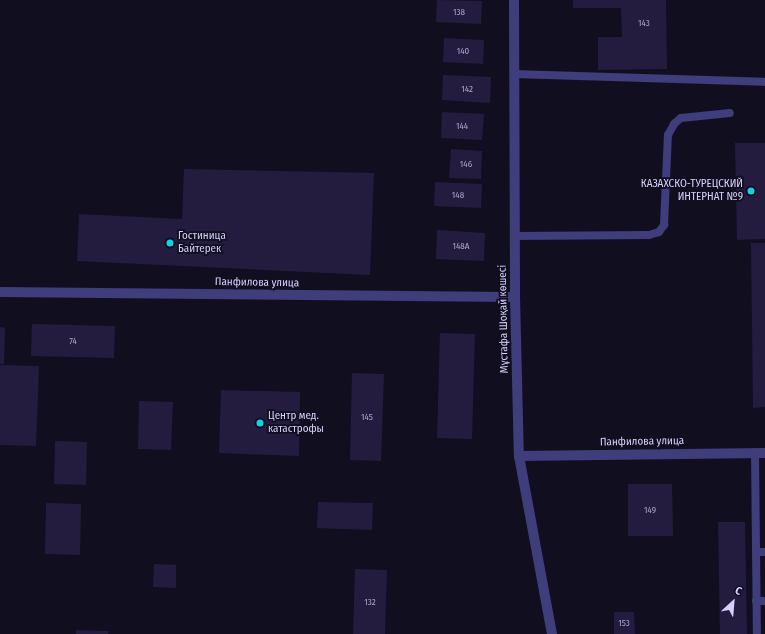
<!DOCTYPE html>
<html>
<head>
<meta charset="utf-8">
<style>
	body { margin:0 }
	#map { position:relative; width:765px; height:634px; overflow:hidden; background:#110e20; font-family:"Fira Sans Condensed",sans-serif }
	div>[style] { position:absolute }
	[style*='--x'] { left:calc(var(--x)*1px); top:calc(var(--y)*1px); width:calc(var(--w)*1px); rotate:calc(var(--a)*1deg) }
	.building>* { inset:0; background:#231c3f }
	.service>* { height:8px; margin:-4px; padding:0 4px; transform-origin:4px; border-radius:4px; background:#3f3d7b }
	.minor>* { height:10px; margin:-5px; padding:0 5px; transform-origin:5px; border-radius:5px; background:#3f3d7b }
	.tertiary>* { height:10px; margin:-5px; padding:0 5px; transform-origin:5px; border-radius:5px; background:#3f3d7b }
	.dots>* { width:11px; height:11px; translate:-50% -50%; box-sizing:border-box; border:2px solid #110e20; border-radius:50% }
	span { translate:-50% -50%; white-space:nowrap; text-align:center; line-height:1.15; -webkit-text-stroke:3.5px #110e20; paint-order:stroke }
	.number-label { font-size:9px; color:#a8a3cd }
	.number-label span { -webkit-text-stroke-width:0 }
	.poi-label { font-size:11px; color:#d5d0fc }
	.right { translate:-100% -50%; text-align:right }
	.left { translate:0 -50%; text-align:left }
	.street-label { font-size:11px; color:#d5d0fc }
	.north { position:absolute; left:713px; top:582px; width:40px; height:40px; -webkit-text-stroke:3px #110e20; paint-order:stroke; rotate:26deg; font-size:11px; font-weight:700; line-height:16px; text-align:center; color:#d5d0fc }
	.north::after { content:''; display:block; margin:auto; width:14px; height:18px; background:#d5d0fc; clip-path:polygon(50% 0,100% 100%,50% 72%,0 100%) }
</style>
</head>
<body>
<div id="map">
	<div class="building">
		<i style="clip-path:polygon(437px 0,482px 1px,481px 24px,436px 22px)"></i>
		<i style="clip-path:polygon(573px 0,666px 0,667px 69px,598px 70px,598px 37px,622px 37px,621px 8px,573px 8px)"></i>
		<i style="clip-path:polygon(444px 38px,484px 40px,483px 64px,443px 62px)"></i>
		<i style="clip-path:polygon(443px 75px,491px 77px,490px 103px,442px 100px)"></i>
		<i style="clip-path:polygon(442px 112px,484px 114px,482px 140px,441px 138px)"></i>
		<i style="clip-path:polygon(735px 143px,765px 143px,765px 239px,737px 240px)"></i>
		<i style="clip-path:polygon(451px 149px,482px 151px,481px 179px,449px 178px)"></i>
		<i style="clip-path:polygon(184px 169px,374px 173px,370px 275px,77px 261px,79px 214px,182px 219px)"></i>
		<i style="clip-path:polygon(435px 182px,482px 184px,481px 208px,434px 206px)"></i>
		<i style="clip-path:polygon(437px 230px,485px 233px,484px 261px,436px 259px)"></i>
		<i style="clip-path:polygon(751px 243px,765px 243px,765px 407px,753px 408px)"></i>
		<i style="clip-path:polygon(32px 324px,115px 326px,114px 358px,31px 356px)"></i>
		<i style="clip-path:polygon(0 327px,5px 328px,4px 364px,0 364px)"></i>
		<i style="clip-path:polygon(440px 333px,475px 334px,472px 439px,437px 438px)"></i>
		<i style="clip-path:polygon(0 365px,39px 366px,36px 446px,0 445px)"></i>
		<i style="clip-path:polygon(352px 373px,384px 374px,381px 461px,350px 460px)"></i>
		<i style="clip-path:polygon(221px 390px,300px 392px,299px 456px,219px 453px)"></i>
		<i style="clip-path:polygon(139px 401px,173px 402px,171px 450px,138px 449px)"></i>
		<i style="clip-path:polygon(55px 441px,87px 442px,86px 485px,54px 484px)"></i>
		<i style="clip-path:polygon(628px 484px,672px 484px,673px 536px,628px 536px)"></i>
		<i style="clip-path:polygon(318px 502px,373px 503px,372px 530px,317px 528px)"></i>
		<i style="clip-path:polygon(46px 503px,81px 504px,80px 555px,45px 554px)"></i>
		<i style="clip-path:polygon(718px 522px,745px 522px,747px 634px,720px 634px)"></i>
		<i style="clip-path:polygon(154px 564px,176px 565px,176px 588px,153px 587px)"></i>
		<i style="clip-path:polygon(355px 569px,387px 570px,385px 634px,353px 634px)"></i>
		<i style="clip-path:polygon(614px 612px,634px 612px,635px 634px,614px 634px)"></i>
		<i style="clip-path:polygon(76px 630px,109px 631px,108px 634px,76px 634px)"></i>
	</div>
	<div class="service">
		<i style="--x:514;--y:74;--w:251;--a:1.8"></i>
		<i style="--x:515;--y:236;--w:134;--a:-0.4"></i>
		<i style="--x:649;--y:235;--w:10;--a:-17"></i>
		<i style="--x:659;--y:232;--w:9;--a:-54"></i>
		<i style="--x:664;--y:225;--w:90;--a:-87.5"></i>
		<i style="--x:668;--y:135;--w:13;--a:-61"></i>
		<i style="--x:674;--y:124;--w:9;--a:-41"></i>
		<i style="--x:681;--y:118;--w:49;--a:-5.8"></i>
		<i style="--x:755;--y:453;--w:181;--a:89.4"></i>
		<i style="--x:756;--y:552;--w:9;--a:0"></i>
		<i style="--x:756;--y:601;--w:9;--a:0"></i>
	</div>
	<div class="minor">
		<i style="--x:0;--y:292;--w:515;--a:0.56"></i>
		<i style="--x:519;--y:456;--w:246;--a:-0.7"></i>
	</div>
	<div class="tertiary">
		<i style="--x:514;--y:0;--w:297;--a:89.8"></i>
		<i style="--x:515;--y:297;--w:159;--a:88.6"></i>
		<i style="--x:519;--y:456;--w:181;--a:79.5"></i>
	</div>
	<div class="dots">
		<i style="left:751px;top:191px;background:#11d2e7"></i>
		<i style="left:170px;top:243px;background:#11d2e7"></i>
		<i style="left:260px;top:423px;background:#11d2e7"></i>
	</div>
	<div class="number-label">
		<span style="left:459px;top:12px">138</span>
		<span style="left:644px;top:23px">143</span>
		<span style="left:463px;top:51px">140</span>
		<span style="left:467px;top:89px">142</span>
		<span style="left:462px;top:126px">144</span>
		<span style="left:466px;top:164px">146</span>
		<span style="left:458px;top:195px">148</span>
		<span style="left:461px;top:246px">148А</span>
		<span style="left:73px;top:341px">74</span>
		<span style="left:367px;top:417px">145</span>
		<span style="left:650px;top:510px">149</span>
		<span style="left:370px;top:602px">132</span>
		<span style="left:624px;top:623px">153</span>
	</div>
	<div class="poi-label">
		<span class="right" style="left:743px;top:191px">КАЗАХСКО-ТУРЕЦСКИЙ<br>ИНТЕРНАТ №9</span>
		<span class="left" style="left:178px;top:243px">Гостиница<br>Байтерек</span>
		<span class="left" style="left:268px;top:423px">Центр мед.<br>катастрофы</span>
	</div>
	<div class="street-label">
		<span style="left:257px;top:283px;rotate:1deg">Панфилова улица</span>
		<span style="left:504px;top:319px;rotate:-91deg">Мұстафа Шоқай көшесі</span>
		<span style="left:642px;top:442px;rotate:-1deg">Панфилова улица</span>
	</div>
	<div class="north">С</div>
</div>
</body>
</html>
